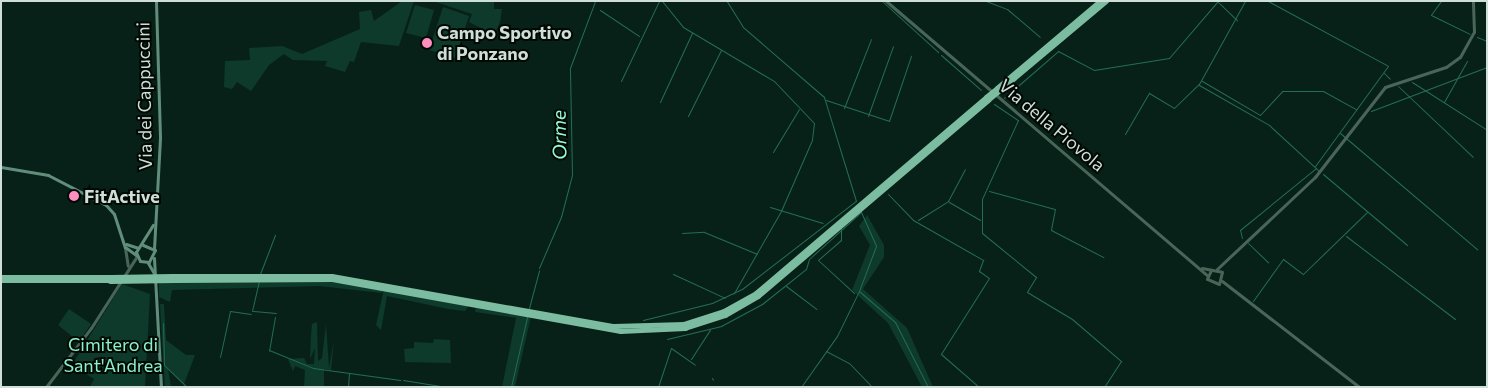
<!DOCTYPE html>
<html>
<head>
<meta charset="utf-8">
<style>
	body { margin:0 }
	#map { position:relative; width:1488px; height:388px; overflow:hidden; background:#082118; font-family:Commissioner,sans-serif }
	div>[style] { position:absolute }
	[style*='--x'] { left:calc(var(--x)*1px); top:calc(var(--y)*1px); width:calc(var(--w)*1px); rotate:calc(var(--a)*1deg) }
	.green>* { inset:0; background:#0e3a2b }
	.stream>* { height:1px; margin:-0.5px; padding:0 0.5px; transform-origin:0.5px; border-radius:0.5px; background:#246e55 }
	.tertiary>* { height:3px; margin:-1.5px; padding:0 1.5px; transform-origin:1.5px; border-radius:1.5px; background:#496559 }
	.secondary>* { height:3px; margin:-1.5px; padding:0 1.5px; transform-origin:1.5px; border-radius:1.5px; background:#618e7c }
	.trunk>* { height:4.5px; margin:-2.25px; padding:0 2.25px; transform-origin:2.25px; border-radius:2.25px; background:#7cbda2 }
	.trunk-bridge>* { height:4.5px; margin:-2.25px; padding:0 2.25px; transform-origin:2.25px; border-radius:2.25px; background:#7cbda2 }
	.dots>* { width:14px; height:14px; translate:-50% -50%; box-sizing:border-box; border:2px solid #020905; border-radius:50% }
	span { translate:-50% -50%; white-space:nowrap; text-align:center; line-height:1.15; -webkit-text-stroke:4px #020905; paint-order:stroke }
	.poi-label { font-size:18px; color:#cfded7; font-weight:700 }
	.left { translate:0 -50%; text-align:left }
	.street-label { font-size:18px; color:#cfded7 }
	.park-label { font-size:18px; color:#8af2ca }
	.water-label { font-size:19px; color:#95fdd4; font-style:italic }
	.frame { position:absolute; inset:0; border:2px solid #cfded7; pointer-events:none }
</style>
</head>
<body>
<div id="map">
	<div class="green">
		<i style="clip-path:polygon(402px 1px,414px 1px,399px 46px,361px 42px,354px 62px,350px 61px,345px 72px,325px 66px,327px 61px,293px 60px,284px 54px,269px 65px,251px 91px,237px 82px,232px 89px,224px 87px,225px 61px,250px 60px,249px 48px,282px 46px,302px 54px,360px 29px,359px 12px,371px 10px,374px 21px)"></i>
		<i style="clip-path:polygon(433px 1px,494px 1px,494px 9px,502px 9px,500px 22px,494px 35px,469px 22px,472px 14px)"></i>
		<i style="clip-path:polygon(415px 5px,434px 10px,426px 38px,406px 33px)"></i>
		<i style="clip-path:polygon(443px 7px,469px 16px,455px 58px,429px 50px)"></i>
		<i style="clip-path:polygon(867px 215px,884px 245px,884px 257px,863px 289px,907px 328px,933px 387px,922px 387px,888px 323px,852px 290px,870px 245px,859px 226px)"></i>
		<i style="clip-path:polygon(324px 281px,383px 290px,382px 293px,319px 286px,172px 290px,170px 302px,159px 297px,159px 282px)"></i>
		<i style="clip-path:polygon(122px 284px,150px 294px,145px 387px,90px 387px,94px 379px,72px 365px)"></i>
		<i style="clip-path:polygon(384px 289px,468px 305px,468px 307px,465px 311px,448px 309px,387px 296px,381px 330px,376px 325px)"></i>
		<i style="clip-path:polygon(160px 304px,164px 304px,166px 340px,186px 355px,195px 355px,184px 384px,168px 369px,171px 387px,165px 387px)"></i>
		<i style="clip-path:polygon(476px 307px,531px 316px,515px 387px,502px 387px,516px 318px,475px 312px)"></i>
		<i style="clip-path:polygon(69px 309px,91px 324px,79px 342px,58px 325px)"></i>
		<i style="clip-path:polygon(317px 322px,318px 361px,322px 358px,326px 324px,329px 368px,334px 340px,331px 370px,324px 369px,324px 387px,304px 387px,305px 370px,295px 366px,293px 371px,288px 359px,304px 358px,307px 364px,314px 364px,315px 348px,310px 359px,311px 336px,312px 324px)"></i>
		<i style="clip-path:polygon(434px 339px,450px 340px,451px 363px,405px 362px,404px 349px,414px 348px,414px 342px,433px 343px)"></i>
	</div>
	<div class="stream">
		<i style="--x:662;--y:1;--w:33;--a:51"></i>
		<i style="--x:683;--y:27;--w:106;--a:30.7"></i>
		<i style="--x:774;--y:81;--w:58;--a:46.4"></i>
		<i style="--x:814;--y:123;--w:17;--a:97"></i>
		<i style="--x:812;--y:140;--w:77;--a:113.6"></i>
		<i style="--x:781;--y:211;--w:95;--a:119.8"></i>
		<i style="--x:882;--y:1;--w:76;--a:42.3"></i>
		<i style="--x:986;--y:1;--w:22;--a:21"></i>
		<i style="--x:1007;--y:9;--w:43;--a:40.3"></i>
		<i style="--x:1217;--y:1;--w:28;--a:44"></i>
		<i style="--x:1268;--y:1;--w:136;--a:28.4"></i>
		<i style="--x:1388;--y:66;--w:124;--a:126.1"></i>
		<i style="--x:1441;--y:1;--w:17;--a:126"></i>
		<i style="--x:1431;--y:15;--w:43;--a:26"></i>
		<i style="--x:600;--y:10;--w:47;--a:33.7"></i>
		<i style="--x:1477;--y:37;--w:11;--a:22"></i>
		<i style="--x:941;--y:55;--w:53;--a:41.2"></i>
		<i style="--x:1384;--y:73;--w:8;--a:45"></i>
		<i style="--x:621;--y:81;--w:89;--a:-64.6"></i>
		<i style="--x:1202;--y:81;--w:67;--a:30.4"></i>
		<i style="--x:1260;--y:115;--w:33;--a:-47"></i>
		<i style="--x:1282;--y:91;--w:41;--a:0"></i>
		<i style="--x:1323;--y:91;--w:38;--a:29"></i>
		<i style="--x:1412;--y:82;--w:89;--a:32.6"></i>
		<i style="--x:1199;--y:85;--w:81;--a:29.7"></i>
		<i style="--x:1269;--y:125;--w:67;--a:42.6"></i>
		<i style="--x:1398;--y:86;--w:103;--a:43.4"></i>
		<i style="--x:1004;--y:98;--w:72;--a:-41"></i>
		<i style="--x:1058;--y:51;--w:41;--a:27.8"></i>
		<i style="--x:1094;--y:70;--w:76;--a:-9.1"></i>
		<i style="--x:1169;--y:58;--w:74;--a:-49.4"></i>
		<i style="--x:826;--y:100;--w:66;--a:18.4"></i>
		<i style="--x:889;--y:121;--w:69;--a:-71.3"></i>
		<i style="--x:660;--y:102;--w:76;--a:-65.1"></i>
		<i style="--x:1444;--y:102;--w:47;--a:-60.7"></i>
		<i style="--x:994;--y:104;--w:29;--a:34"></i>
		<i style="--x:1018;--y:120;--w:87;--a:114.5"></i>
		<i style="--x:982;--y:199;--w:34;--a:90"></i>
		<i style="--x:982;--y:233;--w:70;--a:39.2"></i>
		<i style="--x:1036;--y:277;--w:17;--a:121"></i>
		<i style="--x:1027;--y:292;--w:52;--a:31"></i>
		<i style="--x:1072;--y:319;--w:65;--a:40.6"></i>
		<i style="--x:1121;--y:361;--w:31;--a:123"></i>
		<i style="--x:844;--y:108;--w:74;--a:-68.6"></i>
		<i style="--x:1371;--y:111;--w:124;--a:-20.8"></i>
		<i style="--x:688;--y:116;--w:74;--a:-63.4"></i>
		<i style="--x:868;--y:116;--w:74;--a:-70.3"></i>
		<i style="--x:1340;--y:133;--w:180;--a:40.3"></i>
		<i style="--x:1125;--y:134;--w:48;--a:-59.7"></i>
		<i style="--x:1149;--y:93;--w:29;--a:31"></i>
		<i style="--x:1174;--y:108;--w:35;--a:-44"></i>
		<i style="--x:1199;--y:84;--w:95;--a:-61"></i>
		<i style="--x:773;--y:152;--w:50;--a:-58.8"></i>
		<i style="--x:1323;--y:174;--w:110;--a:40.2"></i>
		<i style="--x:989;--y:191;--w:68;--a:15.3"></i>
		<i style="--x:1055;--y:209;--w:21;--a:101"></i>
		<i style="--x:1051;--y:230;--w:59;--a:27.4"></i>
		<i style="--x:888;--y:194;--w:36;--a:46"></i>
		<i style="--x:913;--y:220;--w:81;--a:29.7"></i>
		<i style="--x:983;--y:260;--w:12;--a:110"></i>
		<i style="--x:979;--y:271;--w:12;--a:35"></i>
		<i style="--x:989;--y:278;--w:90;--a:122.3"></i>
		<i style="--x:941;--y:354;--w:50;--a:41"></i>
		<i style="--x:949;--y:202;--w:36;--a:30"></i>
		<i style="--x:770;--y:207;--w:55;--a:16.8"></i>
		<i style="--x:918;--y:220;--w:36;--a:-32"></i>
		<i style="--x:948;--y:201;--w:36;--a:-62"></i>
		<i style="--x:841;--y:229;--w:11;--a:90"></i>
		<i style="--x:841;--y:240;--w:30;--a:139"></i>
		<i style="--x:818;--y:260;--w:49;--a:42.5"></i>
		<i style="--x:682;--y:233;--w:22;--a:-3"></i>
		<i style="--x:704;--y:232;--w:57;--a:22.5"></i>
		<i style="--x:1346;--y:236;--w:137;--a:37.3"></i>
		<i style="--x:1242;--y:238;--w:8;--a:-104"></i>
		<i style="--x:1240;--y:230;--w:98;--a:-39.2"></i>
		<i style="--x:1248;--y:243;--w:28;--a:44"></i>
		<i style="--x:539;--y:268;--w:56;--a:-66.7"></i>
		<i style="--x:561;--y:217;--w:43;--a:-75.3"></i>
		<i style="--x:572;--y:175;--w:107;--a:-91.1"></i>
		<i style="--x:570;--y:68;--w:72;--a:-69.5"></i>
		<i style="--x:260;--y:274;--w:42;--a:-69"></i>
		<i style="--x:673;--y:274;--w:57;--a:24.8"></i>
		<i style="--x:786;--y:286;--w:38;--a:37"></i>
		<i style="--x:859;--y:291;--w:48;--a:40.7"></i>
		<i style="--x:895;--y:322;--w:73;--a:63.1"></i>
		<i style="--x:1253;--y:301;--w:52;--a:-54.5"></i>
		<i style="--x:1283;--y:259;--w:25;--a:37"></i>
		<i style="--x:1303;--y:274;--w:89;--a:-44.1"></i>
		<i style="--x:529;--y:308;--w:39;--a:-75"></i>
		<i style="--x:252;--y:311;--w:32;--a:-77"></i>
		<i style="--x:253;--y:311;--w:23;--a:5"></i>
		<i style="--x:275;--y:317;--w:34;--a:100"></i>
		<i style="--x:269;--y:350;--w:48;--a:22.2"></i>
		<i style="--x:313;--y:368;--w:88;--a:7.9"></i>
		<i style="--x:643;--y:320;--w:71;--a:-13.8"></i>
		<i style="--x:712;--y:303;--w:33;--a:-25"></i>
		<i style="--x:742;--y:289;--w:144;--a:-37.7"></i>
		<i style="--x:856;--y:201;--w:109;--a:-107.1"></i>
		<i style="--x:824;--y:97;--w:107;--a:-139.2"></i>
		<i style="--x:743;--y:27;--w:31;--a:-122"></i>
		<i style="--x:163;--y:323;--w:42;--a:88.6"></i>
		<i style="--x:164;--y:365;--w:32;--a:44"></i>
		<i style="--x:667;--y:339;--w:56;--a:-13.5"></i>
		<i style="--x:721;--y:326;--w:47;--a:-28.2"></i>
		<i style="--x:762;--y:304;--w:56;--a:-38.5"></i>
		<i style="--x:806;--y:269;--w:10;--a:-73"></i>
		<i style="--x:809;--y:259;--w:70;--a:-42.1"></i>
		<i style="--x:861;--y:212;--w:37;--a:66"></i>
		<i style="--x:876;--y:246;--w:48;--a:110.7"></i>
		<i style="--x:826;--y:351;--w:27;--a:28"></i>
		<i style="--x:850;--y:364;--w:32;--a:46"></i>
		<i style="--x:220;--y:357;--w:47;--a:-77.7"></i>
		<i style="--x:230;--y:311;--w:21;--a:8"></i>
		<i style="--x:691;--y:359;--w:35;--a:-57"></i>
		<i style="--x:712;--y:378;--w:2;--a:63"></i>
		<i style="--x:403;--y:380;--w:44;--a:9.2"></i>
		<i style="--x:348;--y:387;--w:14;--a:-86"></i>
		<i style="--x:511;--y:387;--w:72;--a:-77.1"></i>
		<i style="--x:658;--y:387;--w:41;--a:-71.6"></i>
		<i style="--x:671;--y:348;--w:29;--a:35"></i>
		<i style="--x:801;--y:387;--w:62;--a:-54.8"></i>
		<i style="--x:837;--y:336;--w:50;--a:-63.9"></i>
	</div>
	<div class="tertiary">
		<i style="--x:886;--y:1;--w:422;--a:40.5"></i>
		<i style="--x:125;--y:248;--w:18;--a:81"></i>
		<i style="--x:1202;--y:268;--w:20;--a:11"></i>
		<i style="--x:1222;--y:272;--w:12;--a:104"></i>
		<i style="--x:1219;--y:284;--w:13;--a:-157"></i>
		<i style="--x:1207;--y:279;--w:10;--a:-66"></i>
		<i style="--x:1217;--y:269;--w:134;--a:-43.2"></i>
		<i style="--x:1315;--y:177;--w:114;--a:-52.1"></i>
		<i style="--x:1385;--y:87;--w:64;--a:-18.2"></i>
		<i style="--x:1446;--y:67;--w:17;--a:-36"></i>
		<i style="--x:1460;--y:57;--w:29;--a:-61"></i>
		<i style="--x:1474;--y:32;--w:31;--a:-92"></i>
		<i style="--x:1222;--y:281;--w:173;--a:37.7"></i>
		<i style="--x:46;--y:387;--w:74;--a:-52.7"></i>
		<i style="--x:91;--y:328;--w:85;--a:-57.4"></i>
	</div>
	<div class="secondary">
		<i style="--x:1;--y:167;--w:48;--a:9.7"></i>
		<i style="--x:48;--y:175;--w:65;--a:27.3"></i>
		<i style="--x:106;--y:205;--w:12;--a:48"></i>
		<i style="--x:114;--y:214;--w:35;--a:72"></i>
		<i style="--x:125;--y:247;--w:14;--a:36"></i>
		<i style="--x:126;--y:244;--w:13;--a:18"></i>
		<i style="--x:143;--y:245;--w:13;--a:23"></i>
		<i style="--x:155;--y:250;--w:13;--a:117"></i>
		<i style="--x:149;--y:262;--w:9;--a:-174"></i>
		<i style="--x:140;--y:261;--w:10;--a:-114"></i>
		<i style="--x:136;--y:252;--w:32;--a:-58"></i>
		<i style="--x:154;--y:249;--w:112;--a:-86.9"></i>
		<i style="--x:160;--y:137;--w:136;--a:-91.7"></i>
		<i style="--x:154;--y:258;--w:129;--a:86.9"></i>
		<i style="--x:148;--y:263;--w:14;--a:60"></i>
	</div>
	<div class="trunk">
		<i style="--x:997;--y:88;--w:135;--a:-40.2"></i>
		<i style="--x:1000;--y:90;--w:138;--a:-40"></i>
		<i style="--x:172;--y:276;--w:160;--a:0"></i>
		<i style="--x:332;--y:276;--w:286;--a:10.1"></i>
		<i style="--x:614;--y:326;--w:70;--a:-1.6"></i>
		<i style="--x:684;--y:324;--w:42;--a:-18"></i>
		<i style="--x:724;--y:311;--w:37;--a:-29"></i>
		<i style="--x:756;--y:293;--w:302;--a:-40.4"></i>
		<i style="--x:1;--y:277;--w:110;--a:0"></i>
		<i style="--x:174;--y:280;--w:158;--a:-0.4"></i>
		<i style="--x:332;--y:279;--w:293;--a:10.2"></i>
		<i style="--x:620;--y:331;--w:65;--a:-2.6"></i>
		<i style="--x:685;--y:328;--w:42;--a:-18"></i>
		<i style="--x:725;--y:315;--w:38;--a:-30"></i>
		<i style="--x:758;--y:296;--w:302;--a:-40.4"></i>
		<i style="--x:1;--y:281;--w:109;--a:0"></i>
	</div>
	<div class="trunk-bridge">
		<i style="--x:986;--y:97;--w:14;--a:-39"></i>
		<i style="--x:988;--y:100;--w:16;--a:-40"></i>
		<i style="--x:111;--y:277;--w:61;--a:-0.9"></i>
		<i style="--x:110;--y:281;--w:64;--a:-0.9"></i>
	</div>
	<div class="dots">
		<i style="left:427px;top:43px;background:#fe8ebd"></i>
		<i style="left:74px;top:196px;background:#fe8ebd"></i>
	</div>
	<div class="poi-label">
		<span class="left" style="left:437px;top:43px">Campo Sportivo<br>di Ponzano</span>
		<span class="left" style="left:84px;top:196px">FitActive</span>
	</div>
	<div class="street-label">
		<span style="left:144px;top:96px;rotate:-91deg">Via dei Cappuccini</span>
		<span style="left:1052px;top:125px;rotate:40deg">Via della Piovola</span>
	</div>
	<div class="park-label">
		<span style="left:113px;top:355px">Cimitero di<br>Sant'Andrea</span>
	</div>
	<div class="water-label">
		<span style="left:559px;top:135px;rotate:-91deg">Orme</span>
	</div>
	<div class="frame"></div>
</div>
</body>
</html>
